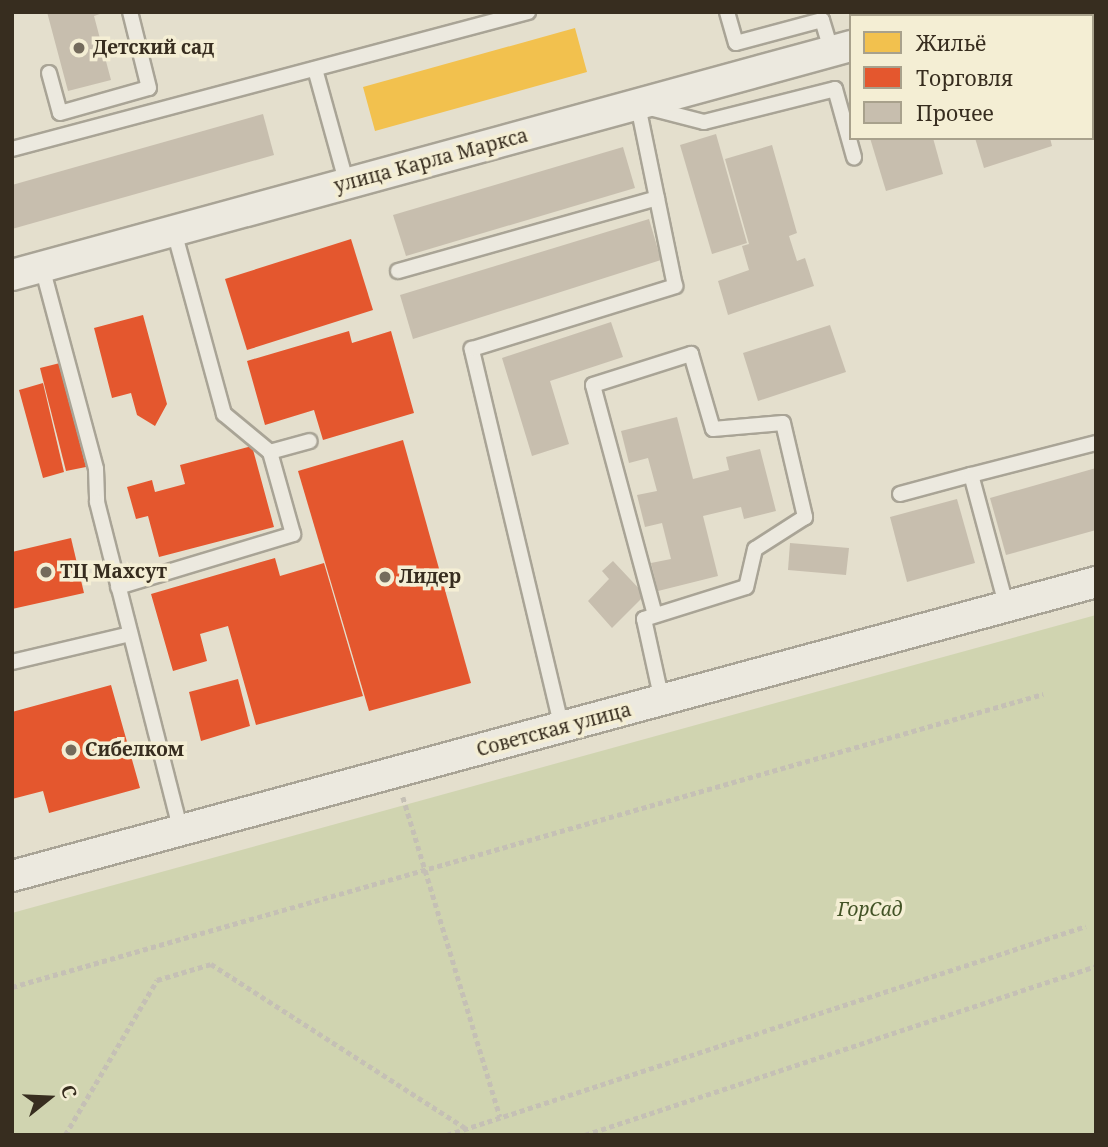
<!DOCTYPE html>
<html>
<head>
<meta charset="utf-8">
<style>
	body { margin:0 }
	#map { position:relative; width:1108px; height:1147px; overflow:hidden; background:#e4dfcd; font-family:"Noto Serif",serif }
	div>[style] { position:absolute }
	[style*='--x'] { left:calc(var(--x)*1px); top:calc(var(--y)*1px); width:calc(var(--w)*1px); rotate:calc(var(--a)*1deg) }
	.green>* { inset:0; background:#d0d4b0 }
	.homes>* { inset:0; background:#f2c14e }
	.shops>* { inset:0; background:#e4572e }
	.building>* { inset:0; background:#c7beae }
	.path>* { height:4.5px; margin-top:-2.25px; transform-origin:0; background:repeating-linear-gradient(90deg,#c5c0b5 0 5px,transparent 0 8.5px) }
	.roads { filter:drop-shadow(2px 0 #a9a496) drop-shadow(-2px 0 #a9a496) drop-shadow(0 2px #a9a496) drop-shadow(0 -2px #a9a496) }
	.lane>* { height:14px; margin:-7px; padding:0 7px; transform-origin:7px; border-radius:7px; background:#ece9df }
	.street>* { height:30px; margin:-15px; padding:0 15px; transform-origin:15px; border-radius:15px; background:#ece9df }
	.dots>* { width:19px; height:19px; translate:-50% -50%; box-sizing:border-box; border:4px solid #f4eed4; border-radius:50% }
	span { translate:-50% -50%; white-space:nowrap; text-align:center; line-height:1.15; -webkit-text-stroke:7px #f4eed4; paint-order:stroke }
	.poi-label { font-size:19px; color:#372d1f; font-weight:700 }
	.left { translate:0 -50%; text-align:left }
	.street-label { font-size:19px; color:#372d1f }
	.park-label { font-size:19px; color:#435326; font-style:italic }
	.frame { position:absolute; inset:0; border:14px solid #372d1f; pointer-events:none }
	.legend { position:absolute; left:849px; top:14px; width:245px; height:126px; box-sizing:border-box; background:#f4eed4; border:2px solid #a8a18c; margin:0; padding:9px 12px; list-style:none; font-size:21px; color:#372d1f }
	.legend li { display:flex; align-items:center; gap:14px; height:35px }
	.legend b { width:35px; border:2px solid #a8a18c }
	.north { position:absolute; left:14px; top:1063px; width:70px; height:70px; -webkit-text-stroke:5px #f4eed4; paint-order:stroke; rotate:72deg; font-size:19px; font-weight:700; line-height:28px; text-align:center; color:#372d1f }
	.north::after { content:''; display:block; margin:auto; width:24px; height:32px; background:#372d1f; clip-path:polygon(50% 0,100% 100%,50% 72%,0 100%) }
</style>
</head>
<body>
<div id="map">
	<div class="green">
		<i style="clip-path:polygon(1096px 615px,1096px 1135px,12px 1135px,12px 913px)"></i>
	</div>
	<div class="homes">
		<i style="clip-path:polygon(575px 28px,587px 72px,375px 131px,363px 87px)"></i>
	</div>
	<div class="shops">
		<i style="clip-path:polygon(351px 239px,373px 310px,247px 350px,225px 279px)"></i>
		<i style="clip-path:polygon(143px 315px,167px 404px,155px 426px,137px 415px,131px 393px,112px 398px,94px 328px)"></i>
		<i style="clip-path:polygon(349px 331px,352px 343px,391px 331px,414px 413px,323px 440px,314px 410px,265px 425px,247px 361px)"></i>
		<i style="clip-path:polygon(60px 363px,86px 467px,66px 471px,40px 368px)"></i>
		<i style="clip-path:polygon(43px 383px,64px 472px,43px 478px,19px 390px)"></i>
		<i style="clip-path:polygon(403px 440px,471px 683px,369px 711px,298px 471px)"></i>
		<i style="clip-path:polygon(252px 446px,274px 527px,159px 557px,148px 516px,136px 519px,127px 487px,152px 480px,155px 492px,185px 484px,180px 465px)"></i>
		<i style="clip-path:polygon(71px 538px,84px 593px,12px 609px,12px 552px)"></i>
		<i style="clip-path:polygon(275px 558px,280px 576px,324px 563px,363px 696px,256px 725px,228px 626px,200px 634px,207px 661px,173px 671px,151px 594px)"></i>
		<i style="clip-path:polygon(238px 679px,250px 726px,201px 741px,189px 692px)"></i>
		<i style="clip-path:polygon(111px 685px,140px 788px,49px 813px,43px 791px,12px 799px,12px 712px)"></i>
	</div>
	<div class="building">
		<i style="clip-path:polygon(47px 12px,106px 12px,94px 16px,111px 80px,68px 91px)"></i>
		<i style="clip-path:polygon(263px 114px,274px 155px,12px 229px,12px 185px)"></i>
		<i style="clip-path:polygon(716px 134px,747px 243px,712px 254px,680px 145px)"></i>
		<i style="clip-path:polygon(870px 138px,933px 138px,943px 174px,886px 191px)"></i>
		<i style="clip-path:polygon(975px 138px,1050px 138px,1052px 146px,984px 168px)"></i>
		<i style="clip-path:polygon(772px 145px,797px 233px,789px 236px,797px 261px,805px 258px,814px 286px,728px 315px,718px 281px,749px 270px,742px 246px,749px 244px,725px 159px)"></i>
		<i style="clip-path:polygon(623px 147px,635px 188px,406px 256px,393px 215px)"></i>
		<i style="clip-path:polygon(649px 219px,661px 260px,413px 339px,400px 295px)"></i>
		<i style="clip-path:polygon(611px 322px,623px 357px,550px 381px,569px 444px,532px 456px,502px 358px)"></i>
		<i style="clip-path:polygon(830px 325px,846px 372px,758px 401px,743px 353px)"></i>
		<i style="clip-path:polygon(677px 417px,693px 479px,729px 470px,726px 457px,760px 449px,776px 511px,744px 519px,741px 507px,703px 516px,718px 576px,658px 591px,651px 563px,671px 559px,662px 523px,645px 527px,637px 495px,657px 491px,648px 458px,629px 463px,621px 431px)"></i>
		<i style="clip-path:polygon(1096px 468px,1096px 530px,1006px 555px,990px 498px)"></i>
		<i style="clip-path:polygon(957px 499px,975px 563px,907px 582px,890px 517px)"></i>
		<i style="clip-path:polygon(790px 543px,849px 548px,846px 575px,788px 570px)"></i>
		<i style="clip-path:polygon(613px 561px,645px 595px,612px 628px,588px 601px,609px 579px,602px 571px)"></i>
	</div>
	<div class="path">
		<i style="--x:403;--y:797;--w:334;--a:73.1"></i>
		<i style="--x:12;--y:987;--w:1072;--a:-15.86"></i>
		<i style="--x:65;--y:1135;--w:180;--a:-59.3"></i>
		<i style="--x:157;--y:980;--w:56;--a:-16.5"></i>
		<i style="--x:211;--y:964;--w:302;--a:32.8"></i>
		<i style="--x:447;--y:1135;--w:672;--a:-18.11"></i>
		<i style="--x:585;--y:1135;--w:538;--a:-18.3"></i>
	</div>
	<div class="roads">
		<div class="lane">
			<i style="--x:727;--y:12;--w:32;--a:74"></i>
			<i style="--x:736;--y:43;--w:89;--a:-15"></i>
			<i style="--x:822;--y:20;--w:34;--a:73"></i>
			<i style="--x:315;--y:69;--w:119;--a:74.5"></i>
			<i style="--x:49;--y:73;--w:41;--a:74.6"></i>
			<i style="--x:60;--y:113;--w:92;--a:-15.7"></i>
			<i style="--x:149;--y:88;--w:78;--a:-104"></i>
			<i style="--x:12;--y:149;--w:534;--a:-14.87"></i>
			<i style="--x:42;--y:267;--w:209;--a:75"></i>
			<i style="--x:96;--y:469;--w:33;--a:88"></i>
			<i style="--x:97;--y:502;--w:340;--a:75.7"></i>
			<i style="--x:398;--y:271;--w:269;--a:-15.7"></i>
			<i style="--x:270;--y:452;--w:41;--a:-15.4"></i>
			<i style="--x:900;--y:494;--w:73;--a:-15"></i>
			<i style="--x:118;--y:587;--w:183;--a:-16.8"></i>
			<i style="--x:293;--y:534;--w:85;--a:-105.7"></i>
			<i style="--x:270;--y:452;--w:60;--a:-140.4"></i>
			<i style="--x:224;--y:414;--w:190;--a:-105.3"></i>
			<i style="--x:1007;--y:608;--w:138;--a:-105.1"></i>
			<i style="--x:971;--y:475;--w:129;--a:-14.4"></i>
			<i style="--x:655;--y:615;--w:238;--a:-105.1"></i>
			<i style="--x:593;--y:385;--w:103;--a:-17.6"></i>
			<i style="--x:691;--y:354;--w:78;--a:73.7"></i>
			<i style="--x:713;--y:429;--w:70;--a:-4.9"></i>
			<i style="--x:783;--y:423;--w:97;--a:76.8"></i>
			<i style="--x:805;--y:517;--w:59;--a:147.4"></i>
			<i style="--x:755;--y:549;--w:39;--a:103"></i>
			<i style="--x:746;--y:587;--w:107;--a:162.6"></i>
			<i style="--x:644;--y:619;--w:84;--a:77.6"></i>
			<i style="--x:12;--y:662;--w:121;--a:-13.3"></i>
			<i style="--x:562;--y:728;--w:390;--a:-103.4"></i>
			<i style="--x:472;--y:349;--w:213;--a:-17.2"></i>
			<i style="--x:675;--y:286;--w:185;--a:-101.6"></i>
			<i style="--x:638;--y:105;--w:68;--a:14.4"></i>
			<i style="--x:704;--y:122;--w:135;--a:-14.1"></i>
			<i style="--x:835;--y:89;--w:71;--a:74.4"></i>
		</div>
		<div class="street">
			<i style="--x:963;--y:16;--w:14;--a:-17"></i>
			<i style="--x:12;--y:275;--w:870;--a:-15.27"></i>
			<i style="--x:12;--y:876;--w:1123;--a:-15.17"></i>
		</div>
	</div>
	<div class="dots">
		<i style="left:79px;top:48px;background:#746b5c"></i>
		<i style="left:46px;top:572px;background:#746b5c"></i>
		<i style="left:385px;top:577px;background:#746b5c"></i>
		<i style="left:71px;top:750px;background:#746b5c"></i>
	</div>
	<div class="poi-label">
		<span class="left" style="left:93px;top:48px">Детский сад</span>
		<span class="left" style="left:60px;top:572px">ТЦ Махсут</span>
		<span class="left" style="left:399px;top:577px">Лидер</span>
		<span class="left" style="left:85px;top:750px">Сибелком</span>
	</div>
	<div class="street-label">
		<span style="left:431px;top:161px;rotate:-15deg">улица Карла Маркса</span>
		<span style="left:554px;top:730px;rotate:-15deg">Советская улица</span>
	</div>
	<div class="park-label">
		<span style="left:870px;top:910px">ГорСад</span>
	</div>
	<div class="frame"></div>
	<ul class="legend">
	<li><b style="height:19px;background:#f2c14e"></b>Жильё</li>
	<li><b style="height:19px;background:#e4572e"></b>Торговля</li>
	<li><b style="height:19px;background:#c7beae"></b>Прочее</li>
	</ul>
	<div class="north">С</div>
</div>
</body>
</html>
